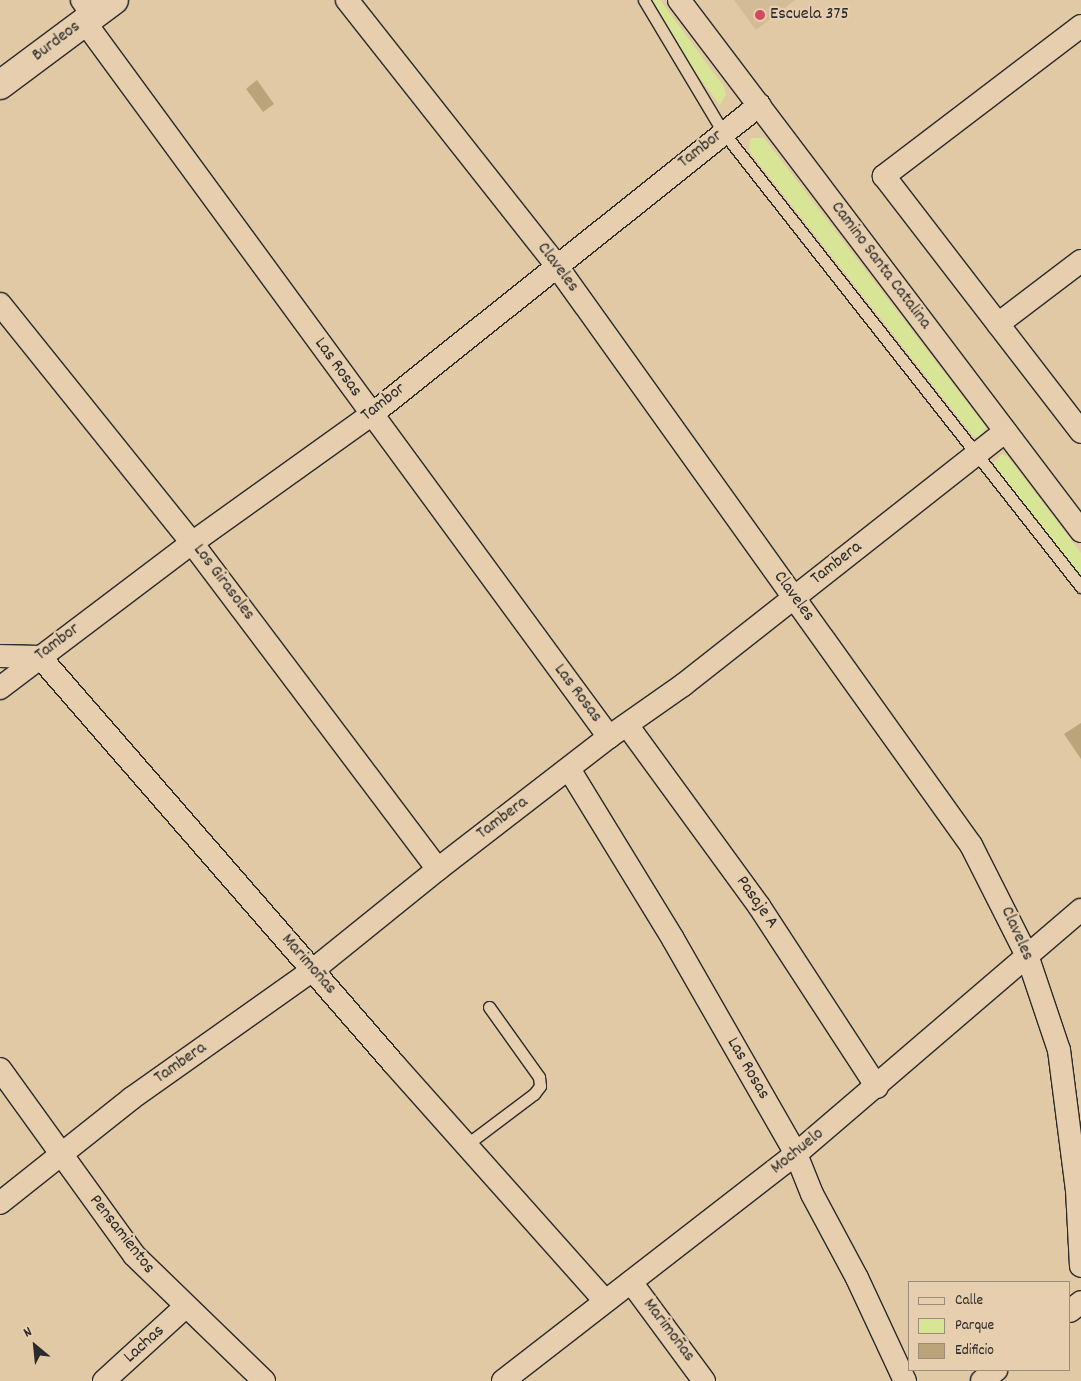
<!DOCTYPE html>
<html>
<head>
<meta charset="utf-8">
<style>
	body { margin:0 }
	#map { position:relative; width:1081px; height:1381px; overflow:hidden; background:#e2c9a6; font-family:Dekko,sans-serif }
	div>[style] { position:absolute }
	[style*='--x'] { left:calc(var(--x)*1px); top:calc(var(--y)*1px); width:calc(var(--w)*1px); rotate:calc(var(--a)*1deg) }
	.built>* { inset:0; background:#d3bb97 }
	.green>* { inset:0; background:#d8e597 }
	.building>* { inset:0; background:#bba37a }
	.roads { filter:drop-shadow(1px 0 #2b2b2b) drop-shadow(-1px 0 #2b2b2b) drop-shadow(0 1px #2b2b2b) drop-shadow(0 -1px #2b2b2b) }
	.lane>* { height:11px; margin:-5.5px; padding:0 5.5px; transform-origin:5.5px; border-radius:5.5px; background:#e6ceae }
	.street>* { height:22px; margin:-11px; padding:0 11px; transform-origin:11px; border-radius:11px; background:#e6ceae }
	.secondary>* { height:28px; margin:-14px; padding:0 14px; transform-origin:14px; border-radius:14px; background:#e6ceae }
	.dots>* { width:14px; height:14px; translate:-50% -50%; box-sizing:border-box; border:2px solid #e6ceae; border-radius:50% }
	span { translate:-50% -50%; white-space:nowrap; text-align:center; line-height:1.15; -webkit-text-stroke:4.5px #e6ceae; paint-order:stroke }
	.poi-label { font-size:18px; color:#2b2b2b }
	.left { translate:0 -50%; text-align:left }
	.street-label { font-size:18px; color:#2b2b2b }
	.legend { position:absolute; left:908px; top:1281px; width:162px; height:90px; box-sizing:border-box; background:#e6ceae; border:1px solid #9b8d7a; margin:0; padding:6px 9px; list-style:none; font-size:15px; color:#2b2b2b }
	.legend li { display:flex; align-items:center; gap:10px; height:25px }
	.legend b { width:25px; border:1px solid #9b8d7a }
	.north { position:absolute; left:10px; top:1321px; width:50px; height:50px; -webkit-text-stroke:4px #e6ceae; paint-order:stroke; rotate:332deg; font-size:14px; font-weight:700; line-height:20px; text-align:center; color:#2b2b2b }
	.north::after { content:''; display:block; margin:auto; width:18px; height:22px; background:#2b2b2b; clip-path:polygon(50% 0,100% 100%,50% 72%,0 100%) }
</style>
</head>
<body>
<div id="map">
	<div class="built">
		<i style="clip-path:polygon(734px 0,795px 0,756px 30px)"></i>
	</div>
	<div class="green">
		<i style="clip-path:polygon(641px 0,660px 0,724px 87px,726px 95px,720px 105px)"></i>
		<i style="clip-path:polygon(755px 138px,764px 138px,986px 427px,979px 438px,973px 436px,749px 151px,750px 139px)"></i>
		<i style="clip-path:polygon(1002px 454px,1008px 457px,1081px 553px,1081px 581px,996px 470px,993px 463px)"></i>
	</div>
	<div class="building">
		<i style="clip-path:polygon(257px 80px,274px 104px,263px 112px,246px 89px)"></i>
		<i style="clip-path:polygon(1081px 723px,1081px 759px,1064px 734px)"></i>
	</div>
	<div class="roads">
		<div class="lane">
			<i style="--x:644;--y:0;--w:154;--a:59.1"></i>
			<i style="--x:723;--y:132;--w:579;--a:51.8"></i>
			<i style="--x:466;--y:1145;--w:85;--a:-36.9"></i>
			<i style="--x:534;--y:1094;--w:10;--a:-53"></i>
			<i style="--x:540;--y:1086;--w:9;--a:-96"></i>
			<i style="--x:539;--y:1077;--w:86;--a:-125.5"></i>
		</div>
		<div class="street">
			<i style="--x:82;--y:0;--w:19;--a:54"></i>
			<i style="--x:347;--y:0;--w:337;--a:51.7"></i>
			<i style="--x:556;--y:265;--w:713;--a:54.42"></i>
			<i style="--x:971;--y:845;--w:127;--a:63.2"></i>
			<i style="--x:1028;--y:958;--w:97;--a:71.4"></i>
			<i style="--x:1059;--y:1050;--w:141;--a:82.7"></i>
			<i style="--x:1077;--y:1190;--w:76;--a:87"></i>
			<i style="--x:679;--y:0;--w:666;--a:52.87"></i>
			<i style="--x:84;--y:21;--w:888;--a:53.75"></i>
			<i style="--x:1081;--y:26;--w:248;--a:142.7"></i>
			<i style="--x:884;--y:176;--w:323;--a:52.4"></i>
			<i style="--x:0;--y:304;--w:307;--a:51.2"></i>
			<i style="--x:192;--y:543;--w:408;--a:53"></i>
			<i style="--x:998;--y:324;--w:104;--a:-37.2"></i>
			<i style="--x:0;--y:656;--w:40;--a:1.4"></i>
			<i style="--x:40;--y:657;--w:539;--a:48.98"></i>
			<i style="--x:394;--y:1064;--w:317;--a:48.3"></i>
			<i style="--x:0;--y:688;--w:241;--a:-37.1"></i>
			<i style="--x:192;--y:543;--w:220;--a:-35.6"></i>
			<i style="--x:371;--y:415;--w:497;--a:-38.6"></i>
			<i style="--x:627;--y:725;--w:224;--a:53.9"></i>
			<i style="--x:759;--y:906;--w:216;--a:56.9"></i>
			<i style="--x:569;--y:769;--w:199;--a:58.5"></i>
			<i style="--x:673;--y:939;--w:248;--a:60.2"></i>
			<i style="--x:796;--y:1154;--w:43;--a:68.2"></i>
			<i style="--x:812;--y:1194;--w:95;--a:61.8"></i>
			<i style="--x:857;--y:1278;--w:114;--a:65"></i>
			<i style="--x:0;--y:1069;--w:229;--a:54.2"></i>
			<i style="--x:134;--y:1255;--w:181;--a:44.1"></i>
			<i style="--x:0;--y:1203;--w:169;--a:-38.5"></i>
			<i style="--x:132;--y:1098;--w:222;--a:-35.3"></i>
			<i style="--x:313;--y:970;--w:161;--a:-38.9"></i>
			<i style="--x:438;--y:869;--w:216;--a:-37.7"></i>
			<i style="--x:609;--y:737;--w:90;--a:-35.1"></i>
			<i style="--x:683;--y:685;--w:410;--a:-38.2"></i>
			<i style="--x:631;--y:1282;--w:123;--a:53.6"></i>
			<i style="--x:1070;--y:1311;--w:14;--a:-39"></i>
			<i style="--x:104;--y:1381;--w:110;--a:-42.4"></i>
			<i style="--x:503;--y:1381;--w:371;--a:-37.8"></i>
			<i style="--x:796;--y:1154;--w:375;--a:-40.6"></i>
			<i style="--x:982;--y:1381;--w:18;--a:-38"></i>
		</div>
		<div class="secondary">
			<i style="--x:0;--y:85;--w:142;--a:-36.7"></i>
		</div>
	</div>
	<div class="dots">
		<i style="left:760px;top:15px;background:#d1495b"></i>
	</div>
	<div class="poi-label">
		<span class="left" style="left:770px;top:15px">Escuela 375</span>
	</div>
	<div class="street-label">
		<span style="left:57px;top:42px;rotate:-37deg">Burdeos</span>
		<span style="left:701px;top:150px;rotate:-38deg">Tambor</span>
		<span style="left:880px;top:266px;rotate:53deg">Camino Santa Catalina</span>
		<span style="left:557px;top:268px;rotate:53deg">Claveles</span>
		<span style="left:337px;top:368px;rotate:54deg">Las Rosas</span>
		<span style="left:384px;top:403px;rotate:-38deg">Tambor</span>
		<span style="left:837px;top:564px;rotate:-38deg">Tambera</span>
		<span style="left:223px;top:583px;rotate:53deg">Los Girasoles</span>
		<span style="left:793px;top:597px;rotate:54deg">Claveles</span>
		<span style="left:58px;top:643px;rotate:-37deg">Tambor</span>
		<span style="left:577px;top:694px;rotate:53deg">Las Rosas</span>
		<span style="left:503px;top:819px;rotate:-37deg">Tambera</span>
		<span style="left:756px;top:903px;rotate:55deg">Pasaje A</span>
		<span style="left:1016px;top:934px;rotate:66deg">Claveles</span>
		<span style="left:308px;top:965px;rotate:49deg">Marimoñas</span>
		<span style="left:181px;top:1064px;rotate:-35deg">Tambera</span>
		<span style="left:747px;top:1069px;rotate:60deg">Las Rosas</span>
		<span style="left:798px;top:1152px;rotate:-39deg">Mochuelo</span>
		<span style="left:121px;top:1235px;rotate:52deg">Pensamientos</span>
		<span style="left:668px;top:1331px;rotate:53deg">Marimoñas</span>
		<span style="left:145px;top:1345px;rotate:-42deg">Lachas</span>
	</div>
	<ul class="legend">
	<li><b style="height:6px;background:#e6ceae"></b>Calle</li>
	<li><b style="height:14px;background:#d8e597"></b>Parque</li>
	<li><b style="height:14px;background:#bba37a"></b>Edificio</li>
	</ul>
	<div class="north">N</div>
</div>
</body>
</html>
